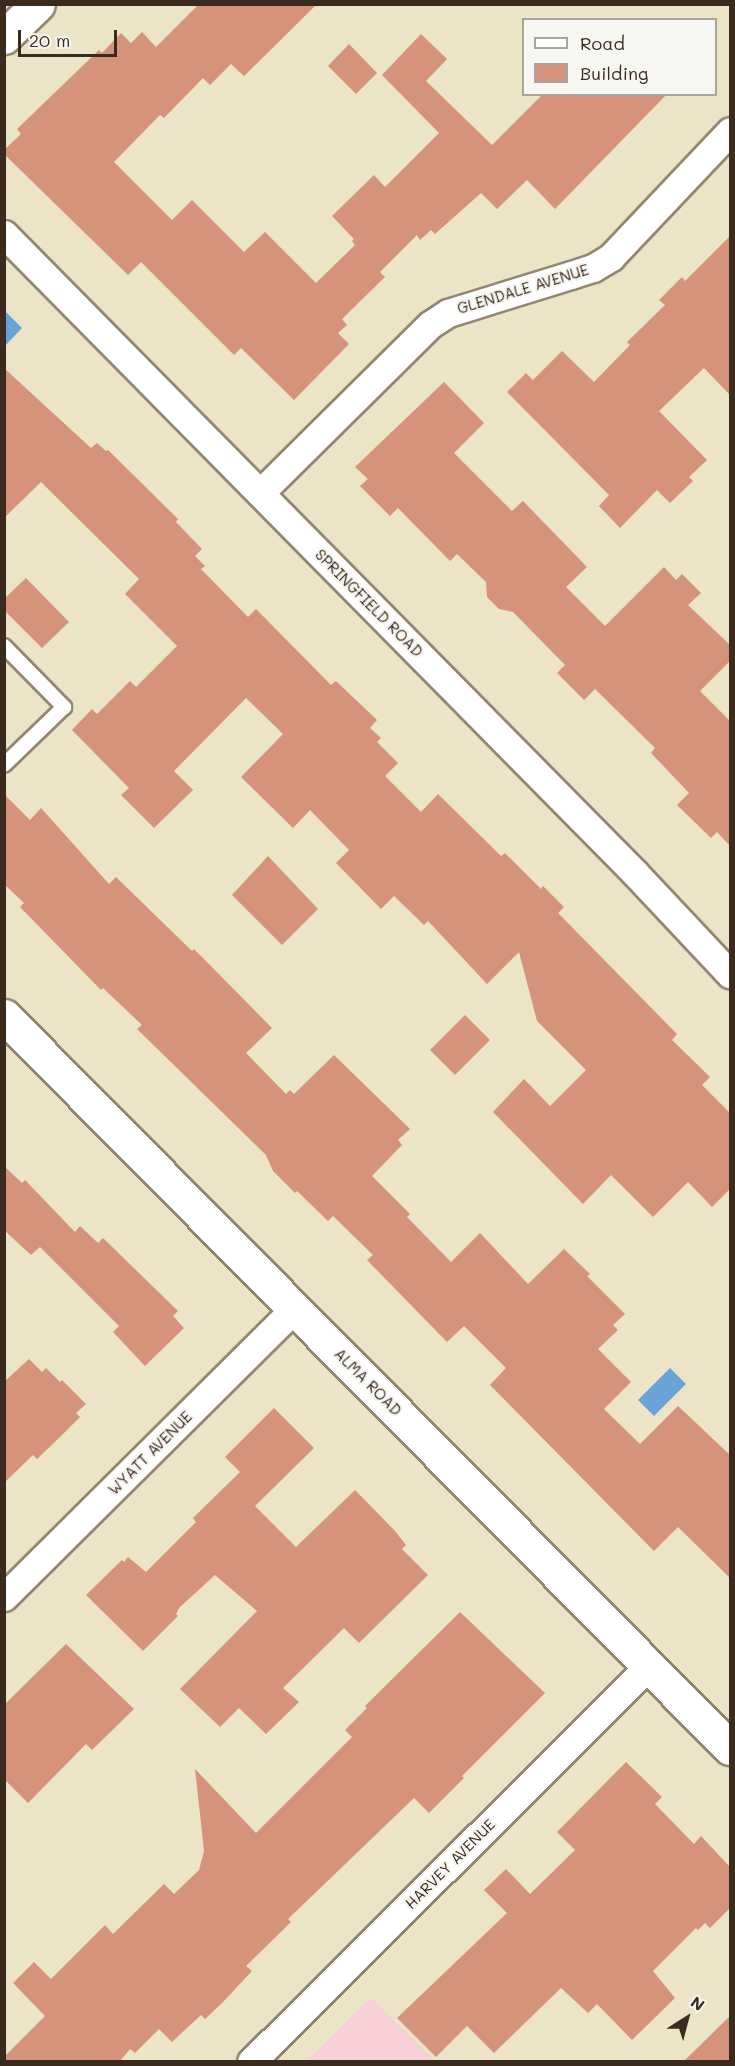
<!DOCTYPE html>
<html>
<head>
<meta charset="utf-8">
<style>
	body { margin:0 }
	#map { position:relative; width:735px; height:2066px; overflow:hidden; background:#ebe4c6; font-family:Mali,sans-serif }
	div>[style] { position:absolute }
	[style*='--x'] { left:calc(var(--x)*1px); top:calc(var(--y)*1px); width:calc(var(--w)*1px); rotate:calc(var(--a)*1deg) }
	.built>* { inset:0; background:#f6cfd7 }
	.water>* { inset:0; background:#6aa2d8 }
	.building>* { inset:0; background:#d4937a }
	.roads { filter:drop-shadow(2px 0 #938772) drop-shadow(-2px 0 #938772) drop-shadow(0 2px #938772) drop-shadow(0 -2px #938772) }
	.service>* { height:14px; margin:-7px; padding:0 7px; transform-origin:7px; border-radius:7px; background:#fff }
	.minor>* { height:27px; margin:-13.5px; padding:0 13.5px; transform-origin:13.5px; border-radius:13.5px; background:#fff }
	.secondary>* { height:33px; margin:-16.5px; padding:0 16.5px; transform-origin:16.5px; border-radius:16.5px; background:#fff }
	span { translate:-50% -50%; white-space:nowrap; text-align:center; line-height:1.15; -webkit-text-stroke:5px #f6f6f2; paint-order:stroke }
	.street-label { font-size:15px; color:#3b2a1e }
	.frame { position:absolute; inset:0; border:6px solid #3b2a1e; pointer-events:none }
	.legend { position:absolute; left:522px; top:18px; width:195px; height:78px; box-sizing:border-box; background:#f6f6f2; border:2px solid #aba49d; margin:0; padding:8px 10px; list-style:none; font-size:18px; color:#3b2a1e }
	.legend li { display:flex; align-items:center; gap:12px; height:30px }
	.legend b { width:30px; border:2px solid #aba49d }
	.north { position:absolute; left:657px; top:1988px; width:60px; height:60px; -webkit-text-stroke:4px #f6f6f2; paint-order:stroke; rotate:36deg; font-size:16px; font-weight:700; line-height:24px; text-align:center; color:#3b2a1e }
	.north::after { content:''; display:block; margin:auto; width:21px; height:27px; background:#3b2a1e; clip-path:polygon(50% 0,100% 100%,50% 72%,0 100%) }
	.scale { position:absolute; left:18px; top:30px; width:99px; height:27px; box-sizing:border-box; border:3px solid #3b2a1e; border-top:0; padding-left:8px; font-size:18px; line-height:21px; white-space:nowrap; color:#3b2a1e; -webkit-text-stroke:4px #f6f6f2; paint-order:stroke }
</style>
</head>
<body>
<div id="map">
	<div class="built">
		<i style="clip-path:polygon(371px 1998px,434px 2061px,307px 2061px)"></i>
	</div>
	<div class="water">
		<i style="clip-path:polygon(4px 310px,22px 328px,5px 346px,4px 346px)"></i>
		<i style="clip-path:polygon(670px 1368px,686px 1384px,654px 1416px,638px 1400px)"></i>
	</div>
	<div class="building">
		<i style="clip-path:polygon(199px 4px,317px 4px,244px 76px,231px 64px,210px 85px,203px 78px,164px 118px,160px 115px,114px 162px,172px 220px,192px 200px,244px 252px,265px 232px,316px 283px,355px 245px,352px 241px,354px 239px,332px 216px,374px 175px,385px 187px,439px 133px,382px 75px,421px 34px,447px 59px,426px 81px,492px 145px,543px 94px,667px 94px,555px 209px,527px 180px,497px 209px,481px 193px,435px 234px,431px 230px,420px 240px,417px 235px,380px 272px,385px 277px,342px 319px,347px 325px,338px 333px,349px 344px,294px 400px,241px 348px,234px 355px,141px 262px,128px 275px,4px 154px,4px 150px,21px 134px,17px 129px,99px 50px,102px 53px,121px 33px,131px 43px,142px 32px,156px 47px)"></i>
		<i style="clip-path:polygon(349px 44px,377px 73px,356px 94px,328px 66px)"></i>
		<i style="clip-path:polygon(730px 236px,730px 395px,704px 368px,659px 411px,707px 460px,689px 477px,693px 481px,670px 503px,657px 490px,620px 528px,599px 506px,609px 495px,507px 392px,526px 373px,533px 380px,562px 351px,594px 382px,630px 345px,627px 342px,665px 305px,659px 300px,682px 277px,685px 281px)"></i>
		<i style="clip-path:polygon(4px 368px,91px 448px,97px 443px,106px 451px,108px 450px,178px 519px,176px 522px,202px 549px,195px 556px,205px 566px,201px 569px,248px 617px,256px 609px,331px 685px,336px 681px,377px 720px,370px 728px,381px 738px,377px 742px,398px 763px,385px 776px,421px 812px,438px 794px,501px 856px,505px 853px,541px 889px,543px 886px,564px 907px,558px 913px,677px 1034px,672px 1040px,710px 1077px,702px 1085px,730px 1113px,730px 1189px,712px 1207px,688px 1182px,653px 1217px,611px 1175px,583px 1204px,493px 1112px,524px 1079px,550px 1106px,586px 1070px,537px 1021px,519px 952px,487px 984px,428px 921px,424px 925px,394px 896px,381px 909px,336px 863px,349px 850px,310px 810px,293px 828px,241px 777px,283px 734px,246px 698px,174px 771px,193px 790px,154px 828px,121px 795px,129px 788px,72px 730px,92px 709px,97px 714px,130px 681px,136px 687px,177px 646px,125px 594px,139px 579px,41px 482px,4px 518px)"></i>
		<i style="clip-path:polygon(444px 382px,484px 423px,454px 453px,512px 511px,523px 501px,587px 567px,566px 587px,605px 626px,664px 567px,676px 580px,682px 574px,701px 593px,688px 605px,730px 645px,730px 661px,700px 691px,730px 721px,730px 846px,717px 832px,711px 838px,677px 805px,689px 793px,651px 753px,655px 748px,595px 689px,584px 700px,557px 673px,565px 665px,513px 612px,499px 609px,487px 597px,486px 582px,457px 554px,450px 561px,398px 508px,390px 516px,360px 486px,368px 479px,355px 467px)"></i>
		<i style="clip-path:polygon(26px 578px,69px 622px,42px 648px,4px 610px,4px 599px)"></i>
		<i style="clip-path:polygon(4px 794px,30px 820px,41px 808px,109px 884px,116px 877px,192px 951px,194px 949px,272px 1028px,246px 1053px,286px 1094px,290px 1090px,294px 1094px,334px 1055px,410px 1129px,398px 1140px,402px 1145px,372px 1176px,410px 1214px,407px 1217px,451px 1262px,480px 1233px,528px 1284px,564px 1249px,590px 1274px,587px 1276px,625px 1314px,613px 1325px,618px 1330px,598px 1349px,631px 1382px,604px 1409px,640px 1444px,678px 1406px,730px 1455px,730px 1578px,678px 1527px,654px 1551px,490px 1385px,506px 1368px,464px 1326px,447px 1342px,367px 1260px,373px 1255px,333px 1216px,328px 1221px,297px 1191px,295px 1193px,273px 1171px,266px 1155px,137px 1029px,142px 1025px,103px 988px,101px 990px,20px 907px,24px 903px,4px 884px)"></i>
		<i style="clip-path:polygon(268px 856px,318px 909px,282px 945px,232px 895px)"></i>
		<i style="clip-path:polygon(465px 1015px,490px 1040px,455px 1075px,430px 1050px)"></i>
		<i style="clip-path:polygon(4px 1166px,22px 1183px,25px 1180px,75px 1232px,80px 1226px,98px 1243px,103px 1238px,178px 1311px,173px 1316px,184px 1328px,145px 1366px,113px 1332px,119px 1326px,40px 1247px,31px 1255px,4px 1230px)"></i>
		<i style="clip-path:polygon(29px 1359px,42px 1372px,46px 1368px,60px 1382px,62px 1380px,86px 1404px,76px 1413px,80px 1417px,59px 1438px,37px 1459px,33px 1455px,4px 1483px,4px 1382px)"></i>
		<i style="clip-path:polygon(274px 1408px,314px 1448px,255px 1506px,296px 1547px,355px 1490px,395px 1531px,406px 1545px,402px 1549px,428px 1575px,359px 1643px,344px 1628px,283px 1688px,299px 1702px,266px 1734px,239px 1708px,220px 1727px,180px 1689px,257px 1611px,215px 1575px,179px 1608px,176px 1614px,178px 1616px,143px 1651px,86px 1595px,122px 1560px,124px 1562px,128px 1557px,146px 1572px,196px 1522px,193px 1518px,240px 1472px,225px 1457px)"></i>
		<i style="clip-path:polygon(460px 1612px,545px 1693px,462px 1776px,464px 1778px,429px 1813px,414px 1798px,288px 1919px,291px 1922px,246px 1966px,252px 1971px,223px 2002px,205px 2019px,201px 2015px,172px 2042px,159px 2029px,135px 2053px,130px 2049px,120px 2061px,4px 2061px,4px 2057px,45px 2016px,13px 1983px,34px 1962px,51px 1979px,105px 1925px,113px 1934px,164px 1884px,174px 1894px,199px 1870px,204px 1851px,195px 1769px,256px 1833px,352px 1737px,345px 1730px,367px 1708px,365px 1706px)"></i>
		<i style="clip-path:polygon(66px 1644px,134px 1709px,92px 1750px,86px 1744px,28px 1803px,4px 1779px,4px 1705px)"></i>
		<i style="clip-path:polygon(626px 1762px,662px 1797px,655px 1804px,694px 1844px,701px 1836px,730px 1867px,730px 1908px,710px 1928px,705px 1923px,698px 1930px,696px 1928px,653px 1971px,675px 1998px,632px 2040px,597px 2004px,588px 2013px,561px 1988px,494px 2053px,467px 2026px,436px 2057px,397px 2018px,507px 1913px,484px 1890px,506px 1869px,530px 1894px,575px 1850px,557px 1832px)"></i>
		<i style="clip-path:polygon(730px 2016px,730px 2061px,684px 2061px)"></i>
	</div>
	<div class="roads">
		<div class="service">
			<i style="--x:4;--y:646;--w:86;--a:45.5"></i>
			<i style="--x:64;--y:707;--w:83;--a:136"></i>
		</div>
		<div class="minor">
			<i style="--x:4;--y:234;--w:898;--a:45.36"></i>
			<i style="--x:635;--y:873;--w:139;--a:46.8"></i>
			<i style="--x:260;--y:493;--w:240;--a:-44.7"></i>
			<i style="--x:431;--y:324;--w:20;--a:-33"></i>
			<i style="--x:448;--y:313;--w:129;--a:-17.2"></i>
			<i style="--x:571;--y:275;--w:23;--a:-18"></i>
			<i style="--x:593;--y:268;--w:21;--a:-31"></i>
			<i style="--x:611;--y:257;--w:173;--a:-46.6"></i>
			<i style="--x:4;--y:1597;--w:410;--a:-44.8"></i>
			<i style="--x:251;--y:2062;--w:561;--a:-44.86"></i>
		</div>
		<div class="secondary">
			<i style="--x:4;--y:37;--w:47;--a:-44.1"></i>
			<i style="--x:4;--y:1016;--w:1031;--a:45.24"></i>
		</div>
	</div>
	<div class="street-label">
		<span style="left:523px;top:289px;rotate:-17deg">GLENDALE AVENUE</span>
		<span style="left:369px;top:603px;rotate:45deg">SPRINGFIELD ROAD</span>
		<span style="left:368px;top:1382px;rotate:45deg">ALMA ROAD</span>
		<span style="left:150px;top:1453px;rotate:-45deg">WYATT AVENUE</span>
		<span style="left:450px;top:1864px;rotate:-45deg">HARVEY AVENUE</span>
	</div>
	<div class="frame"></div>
	<ul class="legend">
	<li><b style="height:8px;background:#fff"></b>Road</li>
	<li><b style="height:16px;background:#d4937a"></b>Building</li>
	</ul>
	<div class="north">N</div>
	<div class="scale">20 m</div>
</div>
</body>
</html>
